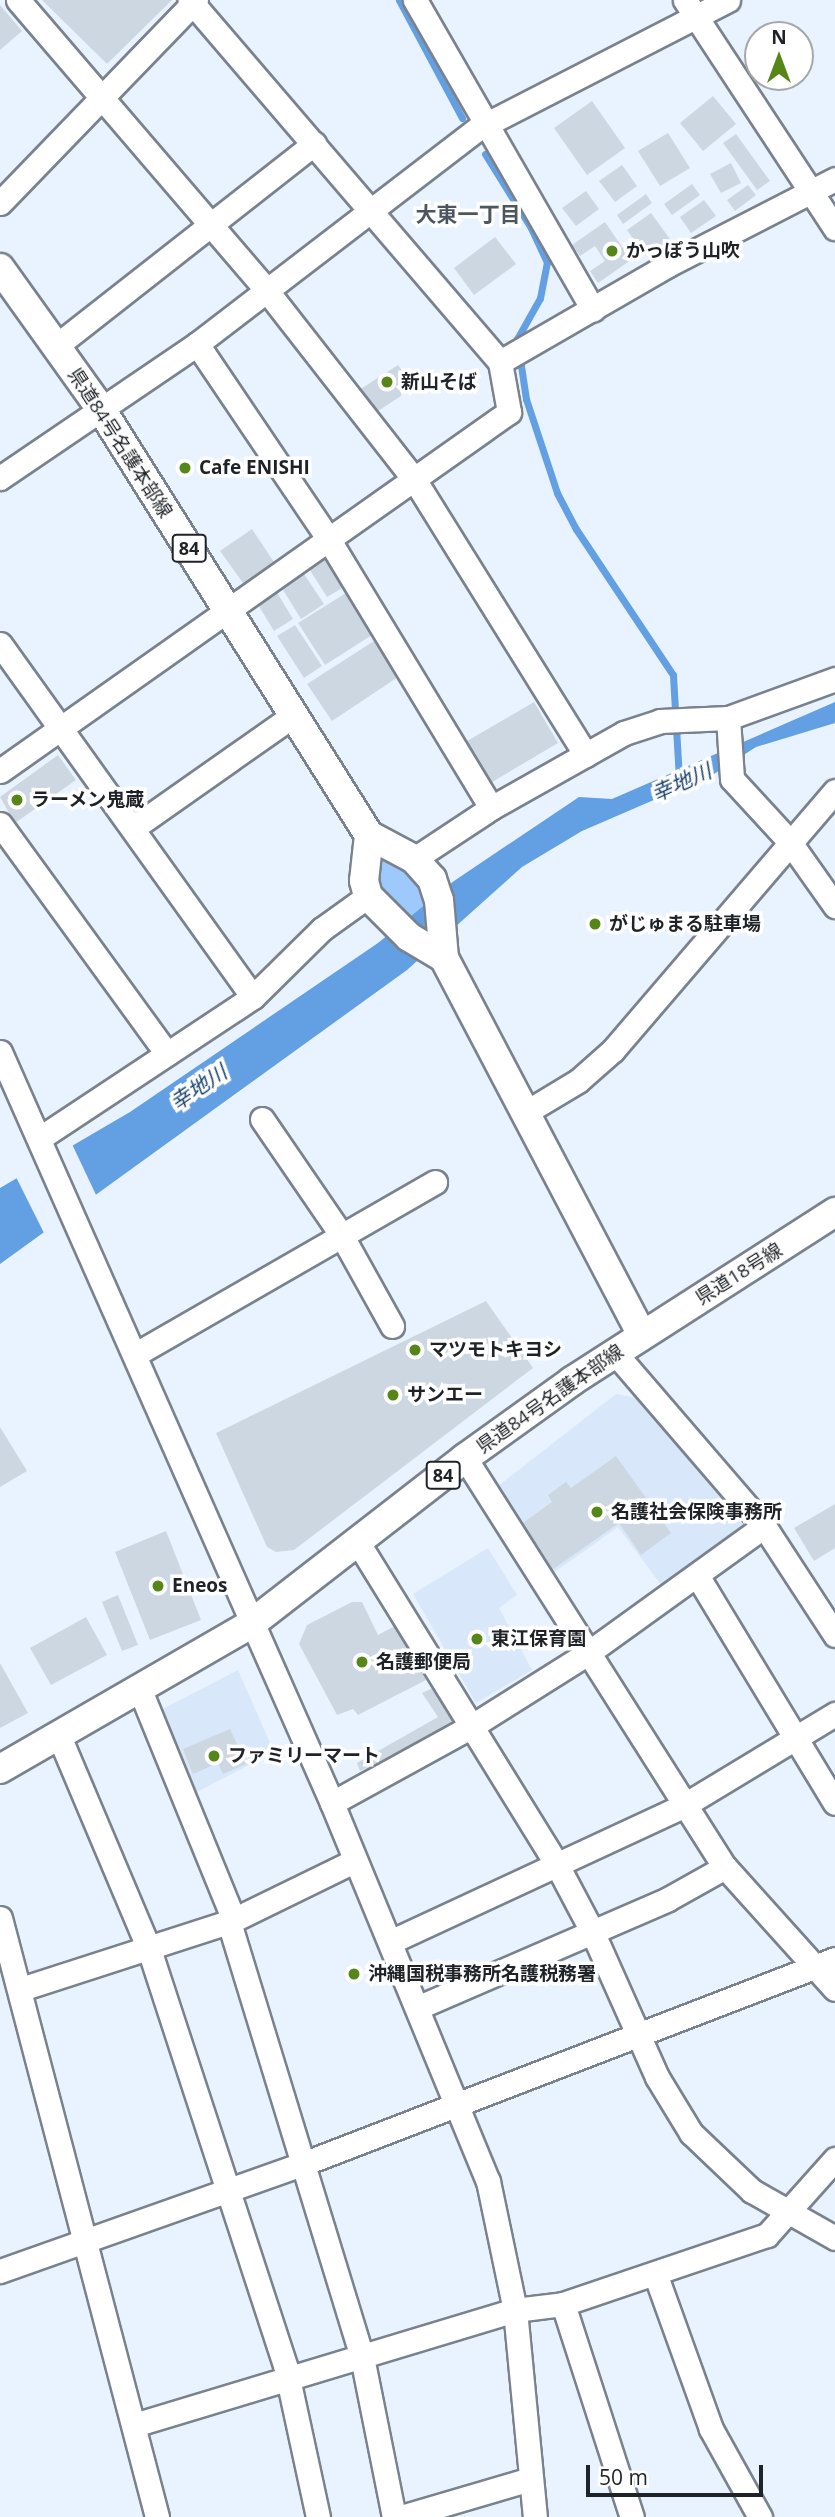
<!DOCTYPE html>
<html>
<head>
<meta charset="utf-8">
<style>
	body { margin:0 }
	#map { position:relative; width:835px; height:2517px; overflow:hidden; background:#e9f3ff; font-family:"Open Sans","Noto Sans JP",sans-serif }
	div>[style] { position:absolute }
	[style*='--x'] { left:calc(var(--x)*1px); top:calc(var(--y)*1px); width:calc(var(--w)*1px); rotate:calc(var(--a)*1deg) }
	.built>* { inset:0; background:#d8e7f9 }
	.green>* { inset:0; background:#9dc9fc }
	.water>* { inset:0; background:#639fe3 }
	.pier>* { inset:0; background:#e9f3ff }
	.stream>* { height:7px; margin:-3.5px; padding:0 3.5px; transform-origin:3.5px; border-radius:3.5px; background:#639fe3 }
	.building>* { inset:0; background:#cdd7e2 }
	.roads { filter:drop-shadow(2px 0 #79828d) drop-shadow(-2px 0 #79828d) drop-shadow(0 2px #79828d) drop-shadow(0 -2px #79828d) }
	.minor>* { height:23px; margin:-11.5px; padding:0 11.5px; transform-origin:11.5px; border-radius:11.5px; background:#fff }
	.major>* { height:28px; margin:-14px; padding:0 14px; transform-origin:14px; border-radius:14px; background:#fff }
	.dots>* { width:19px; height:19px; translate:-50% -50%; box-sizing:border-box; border:4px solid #fff; border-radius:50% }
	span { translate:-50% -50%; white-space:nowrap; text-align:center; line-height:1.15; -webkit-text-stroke:7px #fff; paint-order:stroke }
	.shield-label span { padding:2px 5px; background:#fff; border:2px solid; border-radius:5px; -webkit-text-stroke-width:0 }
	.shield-label { font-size:18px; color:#1f2327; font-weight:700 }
	.poi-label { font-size:19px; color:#1f2327; font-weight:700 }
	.left { translate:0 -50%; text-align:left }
	.street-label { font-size:19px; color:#1f2327 }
	.neighbourhood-label { font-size:21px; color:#4d555e; font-weight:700 }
	.water-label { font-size:21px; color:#1a4370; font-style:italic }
	.north { position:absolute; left:744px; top:21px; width:70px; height:70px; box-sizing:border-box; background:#fff; border:2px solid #a5a7a9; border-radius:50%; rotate:0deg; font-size:19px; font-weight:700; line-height:28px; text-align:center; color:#1f2327 }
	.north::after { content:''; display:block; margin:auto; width:24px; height:32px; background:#568618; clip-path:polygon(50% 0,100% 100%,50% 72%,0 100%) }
	.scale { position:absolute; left:586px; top:2465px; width:177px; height:32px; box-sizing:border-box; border:4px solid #1f2327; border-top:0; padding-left:9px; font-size:21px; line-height:24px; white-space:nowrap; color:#1f2327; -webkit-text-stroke:5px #fff; paint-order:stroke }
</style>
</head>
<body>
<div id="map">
	<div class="built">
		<i style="clip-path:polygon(616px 1394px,637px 1398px,746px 1528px,662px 1586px,618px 1527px,549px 1576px,493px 1490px)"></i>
		<i style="clip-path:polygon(488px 1548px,517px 1595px,499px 1608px,532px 1670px,476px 1703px,413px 1594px)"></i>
		<i style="clip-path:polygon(238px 1670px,274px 1752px,195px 1793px,155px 1713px)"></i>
	</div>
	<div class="green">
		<i style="clip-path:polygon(389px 856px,400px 860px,428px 891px,421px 929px,372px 885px,379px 857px)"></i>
	</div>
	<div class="water">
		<i style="clip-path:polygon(835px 702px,835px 723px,756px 747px,714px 774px,582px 831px,522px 867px,407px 970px,0 1264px,0 1188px,130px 1112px,378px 943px,454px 881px,579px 797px,612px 799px)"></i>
	</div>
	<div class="pier">
		<i style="clip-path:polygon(71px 1142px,97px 1197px,45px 1235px,15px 1175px)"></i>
	</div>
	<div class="stream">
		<i style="--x:399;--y:0;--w:134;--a:61.9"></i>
		<i style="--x:485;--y:154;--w:87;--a:58.1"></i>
		<i style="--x:531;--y:228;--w:38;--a:65"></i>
		<i style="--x:547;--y:262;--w:37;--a:101"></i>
		<i style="--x:540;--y:298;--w:47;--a:119.3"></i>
		<i style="--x:517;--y:339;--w:61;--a:81.5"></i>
		<i style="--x:526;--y:399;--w:99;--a:71.7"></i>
		<i style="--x:557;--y:493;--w:41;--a:62.2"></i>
		<i style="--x:576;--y:529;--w:175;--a:56.4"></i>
		<i style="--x:673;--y:675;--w:104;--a:86.7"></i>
	</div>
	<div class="building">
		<i style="clip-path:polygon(42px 0,172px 0,107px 64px)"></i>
		<i style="clip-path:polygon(0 5px,22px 31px,0 50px)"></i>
		<i style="clip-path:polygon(713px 96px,736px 124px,703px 151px,680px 123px)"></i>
		<i style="clip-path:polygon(592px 101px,625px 148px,587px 175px,554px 128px)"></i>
		<i style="clip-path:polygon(668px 133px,690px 168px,660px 186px,638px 151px)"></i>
		<i style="clip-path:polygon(736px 134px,770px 181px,757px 190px,723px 143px)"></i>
		<i style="clip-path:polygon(731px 163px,741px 183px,721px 193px,710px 174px)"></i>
		<i style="clip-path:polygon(622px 165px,637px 186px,615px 202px,599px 181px)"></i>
		<i style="clip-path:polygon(692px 184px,700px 195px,672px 215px,664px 204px)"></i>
		<i style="clip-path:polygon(748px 185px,756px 195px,735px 211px,727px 200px)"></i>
		<i style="clip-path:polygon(586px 191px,599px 209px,576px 226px,562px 208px)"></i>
		<i style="clip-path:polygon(646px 194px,652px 203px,623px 224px,617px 215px)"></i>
		<i style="clip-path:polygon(704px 200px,716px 216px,691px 233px,680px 217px)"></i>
		<i style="clip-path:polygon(651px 213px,670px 239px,646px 256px,627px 230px)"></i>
		<i style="clip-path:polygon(605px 222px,631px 260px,598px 283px,590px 271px,605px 261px,595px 246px,580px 256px,572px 245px)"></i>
		<i style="clip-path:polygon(495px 237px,516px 264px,474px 295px,454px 268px)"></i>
		<i style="clip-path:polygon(398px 365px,404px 373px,401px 396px,375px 413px,359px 390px)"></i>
		<i style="clip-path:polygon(252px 529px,274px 562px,243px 583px,220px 551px)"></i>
		<i style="clip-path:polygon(325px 557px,344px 587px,327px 597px,308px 567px)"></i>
		<i style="clip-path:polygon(302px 571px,324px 604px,301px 619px,280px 585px)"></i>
		<i style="clip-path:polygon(276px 591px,293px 619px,274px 631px,257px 603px)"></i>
		<i style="clip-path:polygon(346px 593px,372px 635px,325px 665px,298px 623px)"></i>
		<i style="clip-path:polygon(295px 625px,322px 666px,304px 678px,277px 636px)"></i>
		<i style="clip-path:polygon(374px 641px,398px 677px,332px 721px,307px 684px)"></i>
		<i style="clip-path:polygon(534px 702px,558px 743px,487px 785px,462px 744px)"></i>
		<i style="clip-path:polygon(58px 755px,76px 780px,15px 823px,0 797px)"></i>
		<i style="clip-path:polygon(486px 1301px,533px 1368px,294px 1550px,276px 1552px,267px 1547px,216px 1433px)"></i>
		<i style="clip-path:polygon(0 1427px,27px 1471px,0 1487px)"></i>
		<i style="clip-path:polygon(616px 1456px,671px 1533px,641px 1555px,619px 1523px,552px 1570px,520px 1525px,552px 1502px,548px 1495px,566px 1482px,571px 1488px)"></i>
		<i style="clip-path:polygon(835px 1504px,835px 1548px,814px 1561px,794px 1528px)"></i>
		<i style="clip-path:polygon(166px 1531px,201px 1620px,150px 1640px,115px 1552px)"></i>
		<i style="clip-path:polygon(118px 1595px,138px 1645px,122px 1651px,102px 1602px)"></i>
		<i style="clip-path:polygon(352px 1602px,362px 1602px,378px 1635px,395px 1626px,426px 1680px,358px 1715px,353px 1709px,337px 1715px,299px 1644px,307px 1625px)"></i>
		<i style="clip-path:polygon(86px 1617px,107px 1655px,51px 1685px,30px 1648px)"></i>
		<i style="clip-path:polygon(0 1663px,28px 1713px,0 1728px)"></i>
		<i style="clip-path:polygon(433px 1688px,456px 1723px,360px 1771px,357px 1763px,438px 1717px,422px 1693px)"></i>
		<i style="clip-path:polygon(230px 1729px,246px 1764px,223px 1774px,218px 1763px,193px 1774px,183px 1749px)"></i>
	</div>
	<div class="roads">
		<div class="minor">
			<i style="--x:18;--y:0;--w:383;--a:49.4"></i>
			<i style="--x:267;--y:291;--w:239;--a:52"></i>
			<i style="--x:414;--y:479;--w:325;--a:58.1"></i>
			<i style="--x:415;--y:0;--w:357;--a:60.1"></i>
			<i style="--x:685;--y:0;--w:273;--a:56.7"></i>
			<i style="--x:0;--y:203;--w:282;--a:-46"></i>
			<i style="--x:197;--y:344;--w:236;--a:56"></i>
			<i style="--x:329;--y:540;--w:313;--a:58.8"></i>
			<i style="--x:56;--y:346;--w:328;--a:-38.1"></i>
			<i style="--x:500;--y:362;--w:192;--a:-30"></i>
			<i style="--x:666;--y:266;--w:190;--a:-27.2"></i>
			<i style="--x:0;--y:478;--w:238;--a:-34.2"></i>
			<i style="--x:197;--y:344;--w:355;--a:-37.5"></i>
			<i style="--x:479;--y:128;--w:280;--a:-27.2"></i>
			<i style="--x:0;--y:644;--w:434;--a:54.4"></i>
			<i style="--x:728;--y:718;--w:61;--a:86.2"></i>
			<i style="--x:732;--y:779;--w:84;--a:47.4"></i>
			<i style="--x:789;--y:841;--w:80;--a:54.7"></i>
			<i style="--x:0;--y:771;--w:623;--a:-35.2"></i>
			<i style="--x:509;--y:412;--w:51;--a:-100.2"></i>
			<i style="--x:500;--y:362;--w:477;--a:-130.6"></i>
			<i style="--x:0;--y:824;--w:284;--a:54"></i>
			<i style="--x:133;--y:828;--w:197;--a:-35.1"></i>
			<i style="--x:414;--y:859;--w:92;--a:-33.5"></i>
			<i style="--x:491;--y:808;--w:153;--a:-29.4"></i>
			<i style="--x:624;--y:733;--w:38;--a:-18"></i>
			<i style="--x:660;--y:721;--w:68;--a:-2.5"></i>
			<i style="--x:728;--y:718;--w:114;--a:-20"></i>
			<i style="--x:0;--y:1052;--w:821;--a:66.15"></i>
			<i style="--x:332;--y:1803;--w:409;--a:67.6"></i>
			<i style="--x:488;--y:2181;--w:132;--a:78.2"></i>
			<i style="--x:515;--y:2310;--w:208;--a:84.5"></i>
			<i style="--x:528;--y:1111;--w:58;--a:-31"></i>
			<i style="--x:578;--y:1081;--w:47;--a:-41.5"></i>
			<i style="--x:613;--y:1050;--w:341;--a:-49.4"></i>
			<i style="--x:262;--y:1119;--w:142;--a:55.6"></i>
			<i style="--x:342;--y:1236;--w:103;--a:60.9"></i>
			<i style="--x:40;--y:1138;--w:255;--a:-33.5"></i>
			<i style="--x:253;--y:997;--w:97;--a:-44.6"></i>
			<i style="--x:322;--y:929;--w:57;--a:-35.7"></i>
			<i style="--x:615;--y:1353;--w:228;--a:49.3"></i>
			<i style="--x:764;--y:1526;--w:130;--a:56.9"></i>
			<i style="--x:136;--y:1354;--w:345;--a:-29.9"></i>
			<i style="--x:465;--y:1458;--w:485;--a:57.6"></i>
			<i style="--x:725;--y:1867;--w:164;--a:48"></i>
			<i style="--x:357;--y:1541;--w:381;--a:58.3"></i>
			<i style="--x:557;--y:1865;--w:75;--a:62.1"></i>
			<i style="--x:592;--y:1931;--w:160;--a:66"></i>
			<i style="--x:657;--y:2077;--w:66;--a:58.7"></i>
			<i style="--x:691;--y:2133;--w:84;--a:43.6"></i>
			<i style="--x:752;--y:2191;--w:95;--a:29.5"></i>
			<i style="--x:698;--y:1577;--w:264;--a:58.8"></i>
			<i style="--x:140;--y:1690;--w:248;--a:67.8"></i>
			<i style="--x:59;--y:1736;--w:231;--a:67.1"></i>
			<i style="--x:149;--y:1949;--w:442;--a:71.9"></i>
			<i style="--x:286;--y:2369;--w:151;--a:77.8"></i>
			<i style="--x:332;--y:1803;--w:160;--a:-28.8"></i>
			<i style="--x:472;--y:1726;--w:137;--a:-32.2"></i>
			<i style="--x:588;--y:1653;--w:217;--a:-35.8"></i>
			<i style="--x:0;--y:1918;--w:619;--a:75.31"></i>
			<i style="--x:229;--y:1922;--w:455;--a:73"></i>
			<i style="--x:362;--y:2357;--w:163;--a:78.7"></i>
			<i style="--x:390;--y:1942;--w:323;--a:-24.9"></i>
			<i style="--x:683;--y:1806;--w:178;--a:-31.2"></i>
			<i style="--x:21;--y:1989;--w:219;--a:-17.9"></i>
			<i style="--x:229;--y:1922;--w:139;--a:-26"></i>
			<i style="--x:419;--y:2007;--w:271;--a:-23.4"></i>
			<i style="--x:668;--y:1899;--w:65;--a:-29.3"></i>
			<i style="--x:0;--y:2271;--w:318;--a:-19.5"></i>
			<i style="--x:300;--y:2165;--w:573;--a:-21.06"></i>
			<i style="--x:656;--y:2276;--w:163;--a:70.2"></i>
			<i style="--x:711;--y:2429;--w:101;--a:60.9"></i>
			<i style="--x:563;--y:2304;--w:224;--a:72.1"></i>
			<i style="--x:134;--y:2425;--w:398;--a:-16.8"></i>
			<i style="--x:515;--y:2310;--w:48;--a:-7.1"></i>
			<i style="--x:563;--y:2304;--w:215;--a:-18.7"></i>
			<i style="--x:767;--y:2235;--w:102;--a:-48.2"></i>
			<i style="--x:401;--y:2517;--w:134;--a:-16.4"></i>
		</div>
		<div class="major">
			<i style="--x:0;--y:268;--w:173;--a:54.4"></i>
			<i style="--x:101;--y:409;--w:503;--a:57.83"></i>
			<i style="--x:369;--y:835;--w:51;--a:28.1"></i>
			<i style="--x:414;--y:859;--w:27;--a:48"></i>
			<i style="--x:432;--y:879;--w:22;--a:72"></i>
			<i style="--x:439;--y:900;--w:58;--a:85.1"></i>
			<i style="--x:444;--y:958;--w:426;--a:62.3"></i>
			<i style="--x:369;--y:835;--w:46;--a:96.2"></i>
			<i style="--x:364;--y:881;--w:16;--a:75"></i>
			<i style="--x:368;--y:896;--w:58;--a:45"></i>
			<i style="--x:409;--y:937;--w:41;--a:31"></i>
			<i style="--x:0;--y:1769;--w:290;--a:-30"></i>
			<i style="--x:251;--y:1624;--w:271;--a:-37.8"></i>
			<i style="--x:465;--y:1458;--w:132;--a:-35.7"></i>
			<i style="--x:572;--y:1381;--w:313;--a:-32.7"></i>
		</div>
	</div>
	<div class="dots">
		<i style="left:612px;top:251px;background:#568618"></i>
		<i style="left:387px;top:382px;background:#568618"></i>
		<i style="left:185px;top:468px;background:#568618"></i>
		<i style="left:17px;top:800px;background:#568618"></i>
		<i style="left:595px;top:924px;background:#568618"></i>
		<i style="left:415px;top:1350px;background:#568618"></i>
		<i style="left:393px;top:1395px;background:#568618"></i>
		<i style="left:597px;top:1512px;background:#568618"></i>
		<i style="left:158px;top:1586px;background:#568618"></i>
		<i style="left:477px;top:1639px;background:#568618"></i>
		<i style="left:362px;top:1662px;background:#568618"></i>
		<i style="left:214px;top:1756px;background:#568618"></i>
		<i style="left:354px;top:1974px;background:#568618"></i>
	</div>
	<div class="shield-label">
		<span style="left:189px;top:548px">84</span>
		<span style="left:443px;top:1475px">84</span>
	</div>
	<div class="poi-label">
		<span class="left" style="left:626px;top:251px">かっぽう山吹</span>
		<span class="left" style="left:401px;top:382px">新山そば</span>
		<span class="left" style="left:199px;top:468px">Cafe ENISHI</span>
		<span class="left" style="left:31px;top:800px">ラーメン鬼蔵</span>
		<span class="left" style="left:609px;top:924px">がじゅまる駐車場</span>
		<span class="left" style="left:429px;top:1350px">マツモトキヨシ</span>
		<span class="left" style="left:407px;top:1395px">サンエー</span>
		<span class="left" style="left:611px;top:1512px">名護社会保険事務所</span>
		<span class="left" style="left:172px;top:1586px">Eneos</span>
		<span class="left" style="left:491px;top:1639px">東江保育園</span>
		<span class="left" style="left:376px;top:1662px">名護郵便局</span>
		<span class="left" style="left:228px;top:1756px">ファミリーマート</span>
		<span class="left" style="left:368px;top:1974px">沖縄国税事務所名護税務署</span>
	</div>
	<div class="street-label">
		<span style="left:120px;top:443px;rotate:57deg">県道84号名護本部線</span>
		<span style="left:739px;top:1274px;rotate:-32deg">県道18号線</span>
		<span style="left:550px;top:1399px;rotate:-35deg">県道84号名護本部線</span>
	</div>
	<div class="neighbourhood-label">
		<span style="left:468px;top:214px">大東一丁目</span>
	</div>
	<div class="water-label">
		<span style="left:681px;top:782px;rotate:-24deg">幸地川</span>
		<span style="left:198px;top:1087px;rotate:-34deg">幸地川</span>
	</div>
	<div class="north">N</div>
	<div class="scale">50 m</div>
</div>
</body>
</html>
